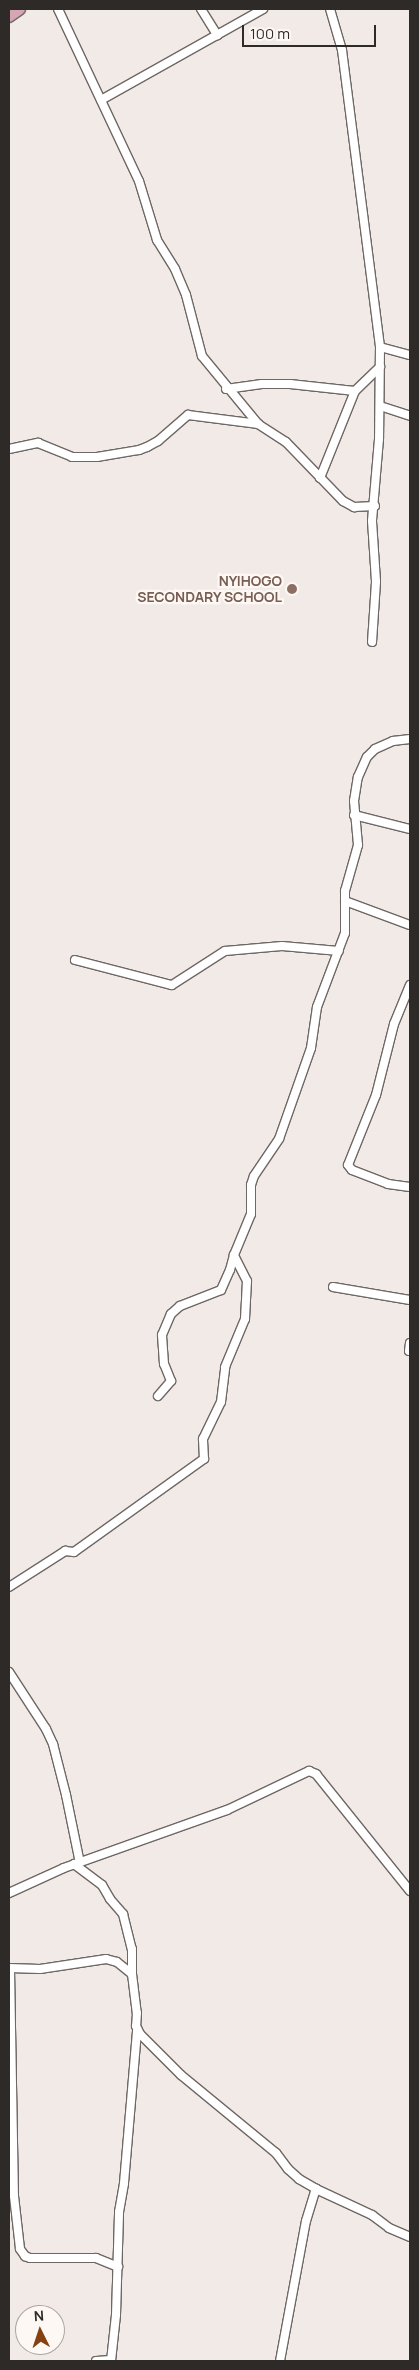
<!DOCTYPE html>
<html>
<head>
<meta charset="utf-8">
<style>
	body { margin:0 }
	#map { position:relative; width:419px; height:2370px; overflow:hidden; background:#f2eae6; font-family:Manrope,sans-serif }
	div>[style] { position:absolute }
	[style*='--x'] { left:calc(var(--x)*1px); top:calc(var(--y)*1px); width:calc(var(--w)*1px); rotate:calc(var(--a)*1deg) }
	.roads { filter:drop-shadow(1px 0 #6e6764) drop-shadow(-1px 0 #6e6764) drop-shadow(0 1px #6e6764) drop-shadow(0 -1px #6e6764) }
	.minor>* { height:8px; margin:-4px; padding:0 4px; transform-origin:4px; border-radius:4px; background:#fff }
	.primary>* { height:12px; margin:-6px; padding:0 6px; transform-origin:6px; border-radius:6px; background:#d6a6b5 }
	.dots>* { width:14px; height:14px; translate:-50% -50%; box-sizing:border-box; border:2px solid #fef8f4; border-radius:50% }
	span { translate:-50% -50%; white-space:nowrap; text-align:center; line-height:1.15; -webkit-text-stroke:4.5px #fef8f4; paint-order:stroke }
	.education-label { font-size:14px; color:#785e54; font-weight:700 }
	.right { translate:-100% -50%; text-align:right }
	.frame { position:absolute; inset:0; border:10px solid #2d2a28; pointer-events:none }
	.north { position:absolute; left:15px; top:2305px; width:50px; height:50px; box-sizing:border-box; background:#fef8f4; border:1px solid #aaa6a2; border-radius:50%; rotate:356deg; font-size:14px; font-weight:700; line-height:20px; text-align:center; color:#2d2a28 }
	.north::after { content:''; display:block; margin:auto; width:18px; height:22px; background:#844210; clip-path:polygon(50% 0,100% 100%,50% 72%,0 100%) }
	.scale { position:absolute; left:242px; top:25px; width:134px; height:22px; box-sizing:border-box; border:2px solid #2d2a28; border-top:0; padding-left:6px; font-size:15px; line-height:18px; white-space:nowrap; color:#2d2a28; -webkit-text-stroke:4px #fef8f4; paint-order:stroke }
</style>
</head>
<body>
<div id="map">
	<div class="roads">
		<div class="minor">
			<i style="--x:58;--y:9;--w:190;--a:64.8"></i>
			<i style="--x:139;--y:181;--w:62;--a:73"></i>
			<i style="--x:157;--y:240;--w:34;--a:58"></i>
			<i style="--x:175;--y:269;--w:28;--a:67"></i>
			<i style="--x:186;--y:295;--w:63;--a:75.3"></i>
			<i style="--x:202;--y:356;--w:88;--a:50.5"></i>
			<i style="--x:258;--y:424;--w:33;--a:33"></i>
			<i style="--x:286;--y:442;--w:82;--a:46"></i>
			<i style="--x:343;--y:501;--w:13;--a:29"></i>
			<i style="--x:354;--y:507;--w:21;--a:-3"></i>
			<i style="--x:201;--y:9;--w:31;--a:58"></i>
			<i style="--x:330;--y:9;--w:43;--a:73.7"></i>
			<i style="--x:342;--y:50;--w:299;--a:82.7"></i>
			<i style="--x:380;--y:347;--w:92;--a:90.6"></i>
			<i style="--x:379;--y:439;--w:82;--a:94.9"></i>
			<i style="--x:372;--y:521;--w:61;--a:86.2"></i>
			<i style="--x:376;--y:582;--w:60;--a:93.8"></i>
			<i style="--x:101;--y:100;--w:186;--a:-29.3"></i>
			<i style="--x:380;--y:347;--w:31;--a:15"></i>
			<i style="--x:226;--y:389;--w:36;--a:-8"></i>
			<i style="--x:262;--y:384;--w:28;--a:0"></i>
			<i style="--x:290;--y:384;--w:65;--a:6.1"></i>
			<i style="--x:380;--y:406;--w:32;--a:18"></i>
			<i style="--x:9;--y:449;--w:30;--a:-12"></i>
			<i style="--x:38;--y:443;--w:37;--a:22"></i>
			<i style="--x:72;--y:457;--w:25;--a:0"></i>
			<i style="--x:97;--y:457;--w:43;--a:-9.5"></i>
			<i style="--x:139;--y:450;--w:9;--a:-21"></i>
			<i style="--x:147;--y:447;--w:13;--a:-29"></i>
			<i style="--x:158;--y:441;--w:40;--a:-41"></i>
			<i style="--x:188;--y:415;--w:71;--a:7.3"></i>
			<i style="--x:320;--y:478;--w:94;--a:-68.1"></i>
			<i style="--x:355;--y:391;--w:35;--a:-44"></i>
			<i style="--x:354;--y:815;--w:58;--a:14"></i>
			<i style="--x:345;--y:901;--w:69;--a:20.3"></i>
			<i style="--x:75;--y:960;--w:100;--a:14.5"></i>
			<i style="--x:172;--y:985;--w:63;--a:-32.7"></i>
			<i style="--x:225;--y:951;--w:57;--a:-5"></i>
			<i style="--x:282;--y:946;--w:57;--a:5"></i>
			<i style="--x:410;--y:985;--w:42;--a:112.3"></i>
			<i style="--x:394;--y:1024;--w:73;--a:104.2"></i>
			<i style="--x:376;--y:1095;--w:75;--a:111.8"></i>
			<i style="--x:348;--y:1165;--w:6;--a:51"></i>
			<i style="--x:352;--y:1170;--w:39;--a:21"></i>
			<i style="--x:388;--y:1184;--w:22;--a:8"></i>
			<i style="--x:333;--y:1287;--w:78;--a:9.6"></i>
			<i style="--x:409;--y:1351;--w:8;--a:-83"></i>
			<i style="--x:158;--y:1396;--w:20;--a:-49"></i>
			<i style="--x:171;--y:1381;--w:18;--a:-112"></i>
			<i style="--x:164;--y:1364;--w:29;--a:-94"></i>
			<i style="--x:162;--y:1335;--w:23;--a:-67"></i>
			<i style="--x:171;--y:1314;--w:12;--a:-42"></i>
			<i style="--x:180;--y:1306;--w:44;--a:-21.3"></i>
			<i style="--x:221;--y:1290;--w:22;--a:-66"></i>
			<i style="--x:230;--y:1270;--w:16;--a:-75"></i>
			<i style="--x:9;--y:1587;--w:67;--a:-32.7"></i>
			<i style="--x:65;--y:1551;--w:9;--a:6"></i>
			<i style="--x:74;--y:1552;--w:160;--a:-35.6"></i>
			<i style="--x:204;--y:1459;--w:20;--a:-93"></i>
			<i style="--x:203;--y:1439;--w:41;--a:-64.1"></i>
			<i style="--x:221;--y:1402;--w:35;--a:-83"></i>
			<i style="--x:225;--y:1367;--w:52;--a:-67.4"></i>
			<i style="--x:245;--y:1319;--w:38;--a:-87"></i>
			<i style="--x:247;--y:1281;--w:29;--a:-117"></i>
			<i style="--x:234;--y:1255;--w:44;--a:-67.5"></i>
			<i style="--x:251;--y:1214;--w:29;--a:-90"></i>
			<i style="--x:251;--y:1185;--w:9;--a:-72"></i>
			<i style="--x:254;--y:1176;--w:45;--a:-56"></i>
			<i style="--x:279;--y:1139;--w:96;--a:-70.6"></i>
			<i style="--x:311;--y:1048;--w:41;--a:-81.7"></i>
			<i style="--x:317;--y:1007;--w:79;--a:-69.3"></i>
			<i style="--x:345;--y:933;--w:42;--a:-90"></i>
			<i style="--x:345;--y:891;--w:48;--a:-74.2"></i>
			<i style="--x:358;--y:845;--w:44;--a:-95.2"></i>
			<i style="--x:354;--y:801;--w:24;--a:-81"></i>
			<i style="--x:358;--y:777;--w:22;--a:-66"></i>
			<i style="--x:367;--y:757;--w:11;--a:-45"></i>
			<i style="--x:375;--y:749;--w:20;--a:-24"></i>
			<i style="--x:393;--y:741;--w:17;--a:-7"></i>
			<i style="--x:9;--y:1672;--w:68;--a:57"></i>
			<i style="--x:46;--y:1729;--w:17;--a:65"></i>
			<i style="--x:53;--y:1744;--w:53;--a:75.7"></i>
			<i style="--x:66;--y:1795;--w:69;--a:78.4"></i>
			<i style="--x:74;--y:1864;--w:35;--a:37"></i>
			<i style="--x:102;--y:1885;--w:16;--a:60"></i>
			<i style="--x:110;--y:1899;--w:20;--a:49"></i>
			<i style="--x:123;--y:1914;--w:36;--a:76"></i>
			<i style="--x:132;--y:1949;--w:25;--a:90"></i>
			<i style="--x:132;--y:1974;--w:39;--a:83"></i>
			<i style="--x:137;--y:2013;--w:13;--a:94"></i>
			<i style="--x:136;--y:2026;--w:9;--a:63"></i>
			<i style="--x:140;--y:2034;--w:58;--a:45"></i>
			<i style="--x:181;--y:2075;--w:123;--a:39.4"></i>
			<i style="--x:276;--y:2153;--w:20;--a:53"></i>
			<i style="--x:288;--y:2169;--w:15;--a:42"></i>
			<i style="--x:299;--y:2179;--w:20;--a:30"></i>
			<i style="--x:316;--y:2189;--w:62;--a:24.9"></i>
			<i style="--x:372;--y:2215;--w:21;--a:37"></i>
			<i style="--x:389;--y:2228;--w:23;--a:23"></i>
			<i style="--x:9;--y:1893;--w:60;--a:-24.4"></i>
			<i style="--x:64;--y:1868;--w:173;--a:-19.6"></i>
			<i style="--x:227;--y:1810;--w:91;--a:-25.4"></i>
			<i style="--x:309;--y:1771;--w:8;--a:23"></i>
			<i style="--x:316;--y:1774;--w:150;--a:51.2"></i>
			<i style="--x:9;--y:1968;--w:31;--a:2"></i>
			<i style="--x:40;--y:1969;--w:67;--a:-8.6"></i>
			<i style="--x:106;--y:1959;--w:11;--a:15"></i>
			<i style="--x:117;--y:1962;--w:19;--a:39"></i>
			<i style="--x:10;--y:1969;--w:227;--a:89"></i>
			<i style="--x:14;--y:2196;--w:53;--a:83.5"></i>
			<i style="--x:20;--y:2249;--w:9;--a:54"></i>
			<i style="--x:25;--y:2256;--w:5;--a:22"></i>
			<i style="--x:30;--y:2258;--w:66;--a:0"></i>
			<i style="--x:96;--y:2258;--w:24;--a:22"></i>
			<i style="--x:96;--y:2361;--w:15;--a:-4"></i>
			<i style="--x:111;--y:2361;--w:46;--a:-83.8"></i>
			<i style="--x:116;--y:2315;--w:103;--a:-88.3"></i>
			<i style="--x:119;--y:2212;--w:29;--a:-80"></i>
			<i style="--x:124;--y:2183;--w:154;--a:-85.1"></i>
			<i style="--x:280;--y:2361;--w:142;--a:-79.5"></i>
			<i style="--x:306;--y:2221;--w:34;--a:-73"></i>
		</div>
		<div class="primary">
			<i style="--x:9;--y:16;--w:12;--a:-35"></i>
		</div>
	</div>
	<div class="dots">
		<i style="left:292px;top:589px;background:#8d6e63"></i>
	</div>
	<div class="education-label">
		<span class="right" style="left:282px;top:589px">NYIHOGO<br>SECONDARY SCHOOL</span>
	</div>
	<div class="frame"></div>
	<div class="north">N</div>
	<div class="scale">100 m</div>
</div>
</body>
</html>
